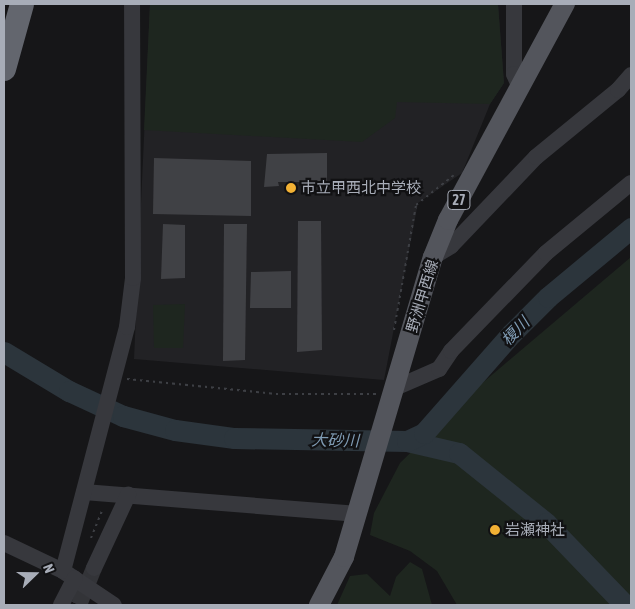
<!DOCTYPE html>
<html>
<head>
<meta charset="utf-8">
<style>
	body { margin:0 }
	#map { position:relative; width:635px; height:609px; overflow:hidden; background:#161618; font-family:"Asap Condensed","Noto Sans JP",sans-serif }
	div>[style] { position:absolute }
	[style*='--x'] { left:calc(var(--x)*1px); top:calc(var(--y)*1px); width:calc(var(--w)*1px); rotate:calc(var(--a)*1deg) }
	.built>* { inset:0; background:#222225 }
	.green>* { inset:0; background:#1e261f }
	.river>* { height:21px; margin:-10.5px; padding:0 10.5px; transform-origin:10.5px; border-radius:10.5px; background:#2c353c }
	.building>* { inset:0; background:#404145 }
	.minor-tunnel>* { height:16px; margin-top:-8px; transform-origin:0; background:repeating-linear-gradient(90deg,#333438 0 16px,transparent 0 24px) }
	.path>* { height:2px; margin-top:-1px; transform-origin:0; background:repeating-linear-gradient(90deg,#3d3f44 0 2.5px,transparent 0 6.5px) }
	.minor>* { height:16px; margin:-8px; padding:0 8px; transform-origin:8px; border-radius:8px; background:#37383d }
	.major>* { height:20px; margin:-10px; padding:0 10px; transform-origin:10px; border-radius:10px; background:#53555c }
	.highway>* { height:24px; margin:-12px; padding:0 12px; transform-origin:12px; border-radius:12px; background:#63666e }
	.dots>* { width:14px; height:14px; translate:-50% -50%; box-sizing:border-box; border:2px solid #111113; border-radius:50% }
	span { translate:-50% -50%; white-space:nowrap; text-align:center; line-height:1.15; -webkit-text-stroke:4.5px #111113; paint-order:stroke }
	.shield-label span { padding:1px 4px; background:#111113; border:1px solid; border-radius:4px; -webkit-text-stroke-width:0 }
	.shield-label { font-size:14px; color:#a8adb8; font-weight:700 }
	.poi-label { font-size:15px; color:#a8adb8 }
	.left { translate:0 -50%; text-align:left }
	.street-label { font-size:15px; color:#a8adb8 }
	.water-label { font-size:16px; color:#7f9bb3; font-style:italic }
	.frame { position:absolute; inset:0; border:5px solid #a8adb8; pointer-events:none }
	.north { position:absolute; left:10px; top:549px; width:50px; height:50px; -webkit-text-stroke:4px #111113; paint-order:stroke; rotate:68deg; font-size:14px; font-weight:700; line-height:20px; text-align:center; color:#a8adb8 }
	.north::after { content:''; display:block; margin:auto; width:18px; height:22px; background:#a8adb8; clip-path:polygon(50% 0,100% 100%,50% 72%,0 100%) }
</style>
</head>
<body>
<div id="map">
	<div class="built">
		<i style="clip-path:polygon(150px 4px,498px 4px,504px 83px,490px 104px,462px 173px,418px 203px,384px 380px,134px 359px)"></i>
	</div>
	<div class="green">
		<i style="clip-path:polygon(150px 4px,498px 4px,504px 83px,490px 104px,397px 102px,395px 118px,362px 142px,144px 130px)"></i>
		<i style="clip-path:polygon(631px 257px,631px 605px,457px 605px,437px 571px,410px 551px,370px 535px,374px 513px,400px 463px,480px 385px)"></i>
		<i style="clip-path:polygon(185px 304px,183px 348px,154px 348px,153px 305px)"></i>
		<i style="clip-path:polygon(410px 562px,422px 569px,432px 605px,337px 605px,350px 576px,367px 574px,390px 596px,396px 577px)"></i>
	</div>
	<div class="river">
		<i style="--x:4;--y:352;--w:76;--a:31"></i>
		<i style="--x:69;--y:391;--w:60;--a:24.8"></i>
		<i style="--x:123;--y:416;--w:54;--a:15.1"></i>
		<i style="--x:175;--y:430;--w:60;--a:7.7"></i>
		<i style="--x:234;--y:438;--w:173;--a:1"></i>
		<i style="--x:407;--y:441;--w:53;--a:13"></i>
		<i style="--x:459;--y:453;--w:112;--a:38.8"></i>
		<i style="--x:546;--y:523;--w:114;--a:46.1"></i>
		<i style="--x:407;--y:441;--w:19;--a:-25"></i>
		<i style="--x:424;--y:433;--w:132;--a:-48.7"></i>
		<i style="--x:511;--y:334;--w:52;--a:-45"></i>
		<i style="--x:548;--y:297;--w:108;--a:-39.7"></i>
	</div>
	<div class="building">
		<i style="clip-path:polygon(327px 153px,327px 182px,278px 182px,279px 186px,264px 187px,267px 154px)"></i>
		<i style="clip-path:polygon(154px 158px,251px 161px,251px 216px,153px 214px)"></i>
		<i style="clip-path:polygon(298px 221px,321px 221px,322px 350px,297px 352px)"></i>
		<i style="clip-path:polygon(163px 224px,185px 225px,185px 278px,161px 279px)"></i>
		<i style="clip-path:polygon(224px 224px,247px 224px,245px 360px,223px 361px)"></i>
		<i style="clip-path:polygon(291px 271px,291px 308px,250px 308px,251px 272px)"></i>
	</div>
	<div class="minor-tunnel">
		<i style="--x:79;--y:605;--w:40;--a:-68"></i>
	</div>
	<div class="path">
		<i style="--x:394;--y:330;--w:127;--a:-80"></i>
		<i style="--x:416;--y:205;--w:48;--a:-38.3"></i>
		<i style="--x:127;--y:379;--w:150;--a:5.7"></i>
		<i style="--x:276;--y:394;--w:100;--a:0"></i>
		<i style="--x:91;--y:538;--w:32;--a:-68"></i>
	</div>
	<div class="minor">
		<i style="--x:514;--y:4;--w:70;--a:90"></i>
		<i style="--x:514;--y:74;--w:15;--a:67"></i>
		<i style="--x:433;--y:257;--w:21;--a:-31"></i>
		<i style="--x:451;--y:246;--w:123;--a:-46.3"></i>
		<i style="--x:536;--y:157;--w:106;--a:-39.3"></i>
		<i style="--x:618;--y:90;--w:20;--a:-49"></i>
		<i style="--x:395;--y:388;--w:48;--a:-23.4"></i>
		<i style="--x:439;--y:369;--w:22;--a:-56"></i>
		<i style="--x:451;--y:351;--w:136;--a:-45.9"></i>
		<i style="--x:546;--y:253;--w:110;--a:-39.5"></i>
		<i style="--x:84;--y:492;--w:275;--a:4.6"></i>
		<i style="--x:4;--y:543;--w:65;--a:25.4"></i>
		<i style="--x:63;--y:571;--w:61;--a:33.7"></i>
		<i style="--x:94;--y:568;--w:81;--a:-65"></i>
		<i style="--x:63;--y:571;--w:252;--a:-75.3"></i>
		<i style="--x:127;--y:327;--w:49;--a:-83"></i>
		<i style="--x:133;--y:278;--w:274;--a:-90.2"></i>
		<i style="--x:61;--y:605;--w:30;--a:-63"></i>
	</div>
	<div class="major">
		<i style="--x:319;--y:605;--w:54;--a:-62.5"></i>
		<i style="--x:344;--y:557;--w:313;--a:-73.5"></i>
		<i style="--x:433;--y:257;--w:40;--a:-68"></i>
		<i style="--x:448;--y:220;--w:246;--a:-61.6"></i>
	</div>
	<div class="highway">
		<i style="--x:4;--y:69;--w:67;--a:-74.5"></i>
	</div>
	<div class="dots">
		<i style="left:291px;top:188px;background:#f2b134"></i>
		<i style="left:495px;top:530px;background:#f2b134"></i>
	</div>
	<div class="shield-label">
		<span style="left:459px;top:200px">27</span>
	</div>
	<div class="poi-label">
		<span class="left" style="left:301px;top:188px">市立甲西北中学校</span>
		<span class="left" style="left:505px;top:530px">岩瀬神社</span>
	</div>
	<div class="street-label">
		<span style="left:422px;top:296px;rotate:-73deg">野洲甲西線</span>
	</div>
	<div class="water-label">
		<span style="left:515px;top:331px;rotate:-46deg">榎川</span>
		<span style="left:335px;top:440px;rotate:1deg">大砂川</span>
	</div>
	<div class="frame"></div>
	<div class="north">N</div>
</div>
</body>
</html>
